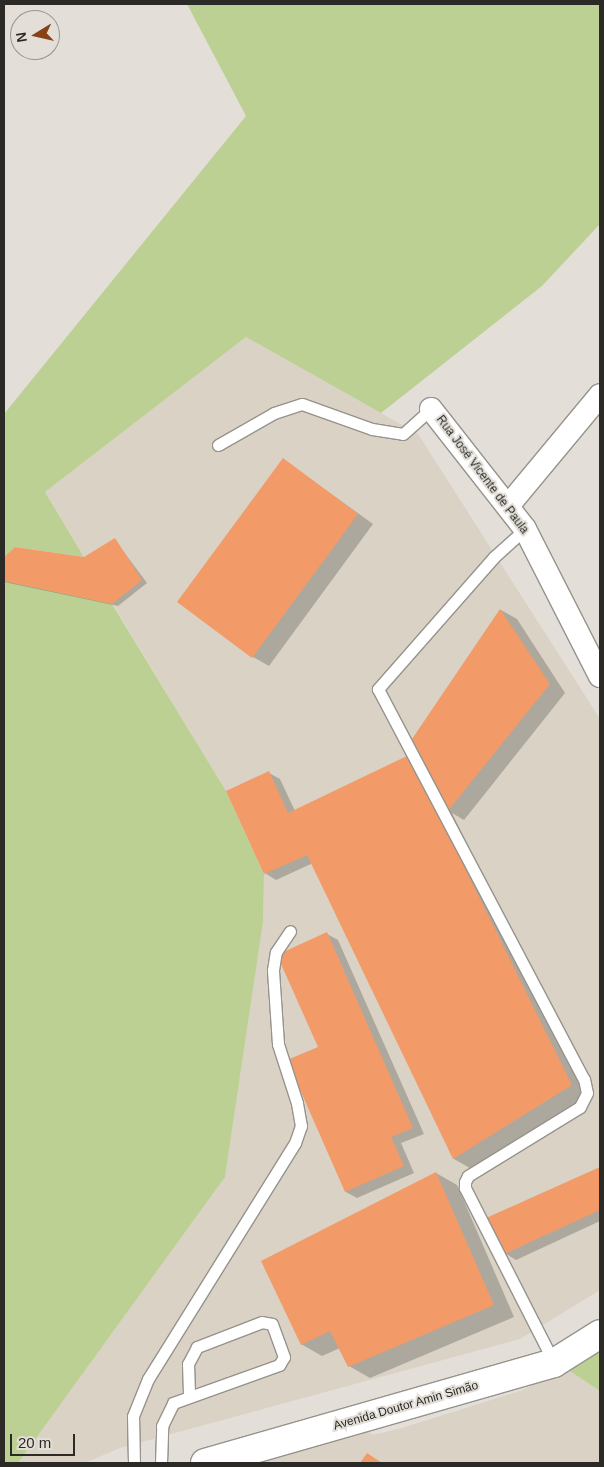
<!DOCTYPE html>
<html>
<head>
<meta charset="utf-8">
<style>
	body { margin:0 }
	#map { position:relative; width:604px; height:1467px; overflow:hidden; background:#e3dfd8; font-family:Helvetica,sans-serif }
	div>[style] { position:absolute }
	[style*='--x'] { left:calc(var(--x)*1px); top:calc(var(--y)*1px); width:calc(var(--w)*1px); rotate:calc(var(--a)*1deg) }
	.built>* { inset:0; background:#d9d2c5 }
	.green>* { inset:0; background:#bdd093 }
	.shadow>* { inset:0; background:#0003 }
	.building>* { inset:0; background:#f39a69 }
	.roads { filter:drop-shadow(1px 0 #96938c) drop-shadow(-1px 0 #96938c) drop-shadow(0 1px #96938c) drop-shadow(0 -1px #96938c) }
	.service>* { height:11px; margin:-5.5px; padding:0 5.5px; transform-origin:5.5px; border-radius:5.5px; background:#fff }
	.minor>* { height:22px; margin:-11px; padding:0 11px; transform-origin:11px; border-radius:11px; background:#fff }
	.tertiary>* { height:28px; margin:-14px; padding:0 14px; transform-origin:14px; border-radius:14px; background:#fff }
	span { translate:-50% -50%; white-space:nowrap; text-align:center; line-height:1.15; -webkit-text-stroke:4px #e3dfd8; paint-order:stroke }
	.street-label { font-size:12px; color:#2b2a27 }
	.frame { position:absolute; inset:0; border:5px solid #2b2a27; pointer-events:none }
	.north { position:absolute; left:10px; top:10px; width:50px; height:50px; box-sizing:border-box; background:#e3dfd8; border:1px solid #999791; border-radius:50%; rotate:261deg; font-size:14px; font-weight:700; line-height:20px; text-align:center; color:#2b2a27 }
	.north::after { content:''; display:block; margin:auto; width:18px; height:22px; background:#874317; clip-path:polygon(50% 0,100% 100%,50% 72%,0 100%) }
	.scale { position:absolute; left:10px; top:1434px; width:65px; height:22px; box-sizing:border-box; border:2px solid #2b2a27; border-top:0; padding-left:6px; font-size:15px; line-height:18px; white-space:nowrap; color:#2b2a27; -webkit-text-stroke:4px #e3dfd8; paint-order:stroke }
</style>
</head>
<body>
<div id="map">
	<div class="built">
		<i style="clip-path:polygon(246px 337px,418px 434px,600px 719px,600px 1290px,520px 1339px,120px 1448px,85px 1463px,18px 1463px,225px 1177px,263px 922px,264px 874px,226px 791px,45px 492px)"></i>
		<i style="clip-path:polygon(600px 1350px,600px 1463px,237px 1463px,366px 1430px,373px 1435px,402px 1428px,523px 1390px)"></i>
	</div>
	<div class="green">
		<i style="clip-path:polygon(187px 4px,600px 4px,600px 224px,542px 286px,381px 413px,246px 337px,45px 492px,84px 557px,15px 547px,4px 557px,4px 414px,246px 116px)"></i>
		<i style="clip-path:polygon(4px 581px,112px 604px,226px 791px,264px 874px,263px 922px,225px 1177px,18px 1463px,4px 1463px)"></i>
		<i style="clip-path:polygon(600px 1349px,600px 1391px,567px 1369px)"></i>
	</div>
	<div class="shadow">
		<i style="clip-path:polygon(284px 460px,373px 524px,269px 666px,253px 657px)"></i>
		<i style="clip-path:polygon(115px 540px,147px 583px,118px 606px,4px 582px,4px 559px,16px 548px,84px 558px)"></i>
		<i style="clip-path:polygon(501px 610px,517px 619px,565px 693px,464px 820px,452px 813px,592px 1097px,475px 1171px,454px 1159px,313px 863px,276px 880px,265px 873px,269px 773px,280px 779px,295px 811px,427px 766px,413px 739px)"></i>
		<i style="clip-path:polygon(327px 934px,338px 940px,424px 1134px,401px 1143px,414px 1173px,357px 1198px,346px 1192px,289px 1061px,319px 1048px)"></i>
		<i style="clip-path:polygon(600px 1168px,600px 1221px,516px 1260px,505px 1253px,488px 1218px)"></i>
		<i style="clip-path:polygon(436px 1173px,457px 1185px,514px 1317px,370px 1378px,349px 1366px,340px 1348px,322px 1356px,301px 1344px)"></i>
	</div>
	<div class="building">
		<i style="clip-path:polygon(283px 458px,358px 514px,252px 658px,177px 602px)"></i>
		<i style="clip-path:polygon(115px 538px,142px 580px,112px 604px,4px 581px,4px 557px,15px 547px,84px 557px)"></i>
		<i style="clip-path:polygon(500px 609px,550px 684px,447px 812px,412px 739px)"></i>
		<i style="clip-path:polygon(409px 755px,572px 1085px,453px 1159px,307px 855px,264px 874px,226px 791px,269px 771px,288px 813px)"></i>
		<i style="clip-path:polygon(327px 932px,413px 1128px,391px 1137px,404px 1166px,345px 1192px,287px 1060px,318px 1047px,277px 955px)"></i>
		<i style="clip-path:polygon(600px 1167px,600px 1210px,504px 1254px,486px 1218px)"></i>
		<i style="clip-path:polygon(436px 1172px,494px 1305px,348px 1367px,330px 1331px,301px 1345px,261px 1261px)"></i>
		<i style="clip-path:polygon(367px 1453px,382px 1463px,360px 1463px)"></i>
	</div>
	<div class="roads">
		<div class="service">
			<i style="--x:218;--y:445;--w:64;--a:-29.7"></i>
			<i style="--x:274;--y:413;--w:29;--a:-18"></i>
			<i style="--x:302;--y:404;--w:74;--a:19.7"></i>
			<i style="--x:372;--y:429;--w:31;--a:9"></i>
			<i style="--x:403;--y:434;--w:38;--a:-42"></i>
			<i style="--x:525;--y:529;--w:42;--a:137.9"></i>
			<i style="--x:494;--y:557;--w:176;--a:131.3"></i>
			<i style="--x:378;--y:689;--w:441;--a:62.2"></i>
			<i style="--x:584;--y:1079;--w:14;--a:78"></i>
			<i style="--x:587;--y:1093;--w:16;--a:117"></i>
			<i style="--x:580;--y:1107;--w:132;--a:148.4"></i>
			<i style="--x:468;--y:1176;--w:7;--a:117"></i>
			<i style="--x:465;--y:1182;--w:6;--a:90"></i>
			<i style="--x:465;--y:1188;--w:196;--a:63"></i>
			<i style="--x:134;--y:1463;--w:47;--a:-91.2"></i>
			<i style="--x:133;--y:1416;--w:40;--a:-68"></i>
			<i style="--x:148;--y:1379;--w:278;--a:-58.1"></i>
			<i style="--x:295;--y:1143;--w:18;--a:-71"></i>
			<i style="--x:301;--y:1126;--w:23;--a:-100"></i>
			<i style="--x:297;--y:1103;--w:62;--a:-107.9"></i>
			<i style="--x:278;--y:1044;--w:74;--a:-93.9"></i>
			<i style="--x:273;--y:970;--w:18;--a:-81"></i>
			<i style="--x:276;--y:952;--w:25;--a:-56"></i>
			<i style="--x:161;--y:1463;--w:37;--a:-88"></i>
			<i style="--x:162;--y:1426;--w:25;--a:-64"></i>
			<i style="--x:173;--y:1403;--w:113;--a:-19.7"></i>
			<i style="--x:279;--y:1365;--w:9;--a:-58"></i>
			<i style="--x:284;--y:1357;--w:35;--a:-110"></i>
			<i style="--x:272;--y:1324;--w:10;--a:-169"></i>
			<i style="--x:262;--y:1322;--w:70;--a:159"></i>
			<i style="--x:197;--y:1347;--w:19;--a:118"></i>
			<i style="--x:188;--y:1364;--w:32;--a:88"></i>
		</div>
		<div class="minor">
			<i style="--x:431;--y:409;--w:152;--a:51.9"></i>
			<i style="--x:525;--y:529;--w:165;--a:63"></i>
			<i style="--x:508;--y:506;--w:144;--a:-50.3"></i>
		</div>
		<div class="tertiary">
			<i style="--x:205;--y:1463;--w:363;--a:-16"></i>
			<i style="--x:554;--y:1363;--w:54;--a:-32.2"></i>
		</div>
	</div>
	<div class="street-label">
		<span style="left:482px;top:475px;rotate:53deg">Rua José Vicente de Paula</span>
		<span style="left:406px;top:1406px;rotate:-16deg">Avenida Doutor Amin Simão</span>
	</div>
	<div class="frame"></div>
	<div class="north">N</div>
	<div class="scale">20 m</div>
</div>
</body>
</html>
